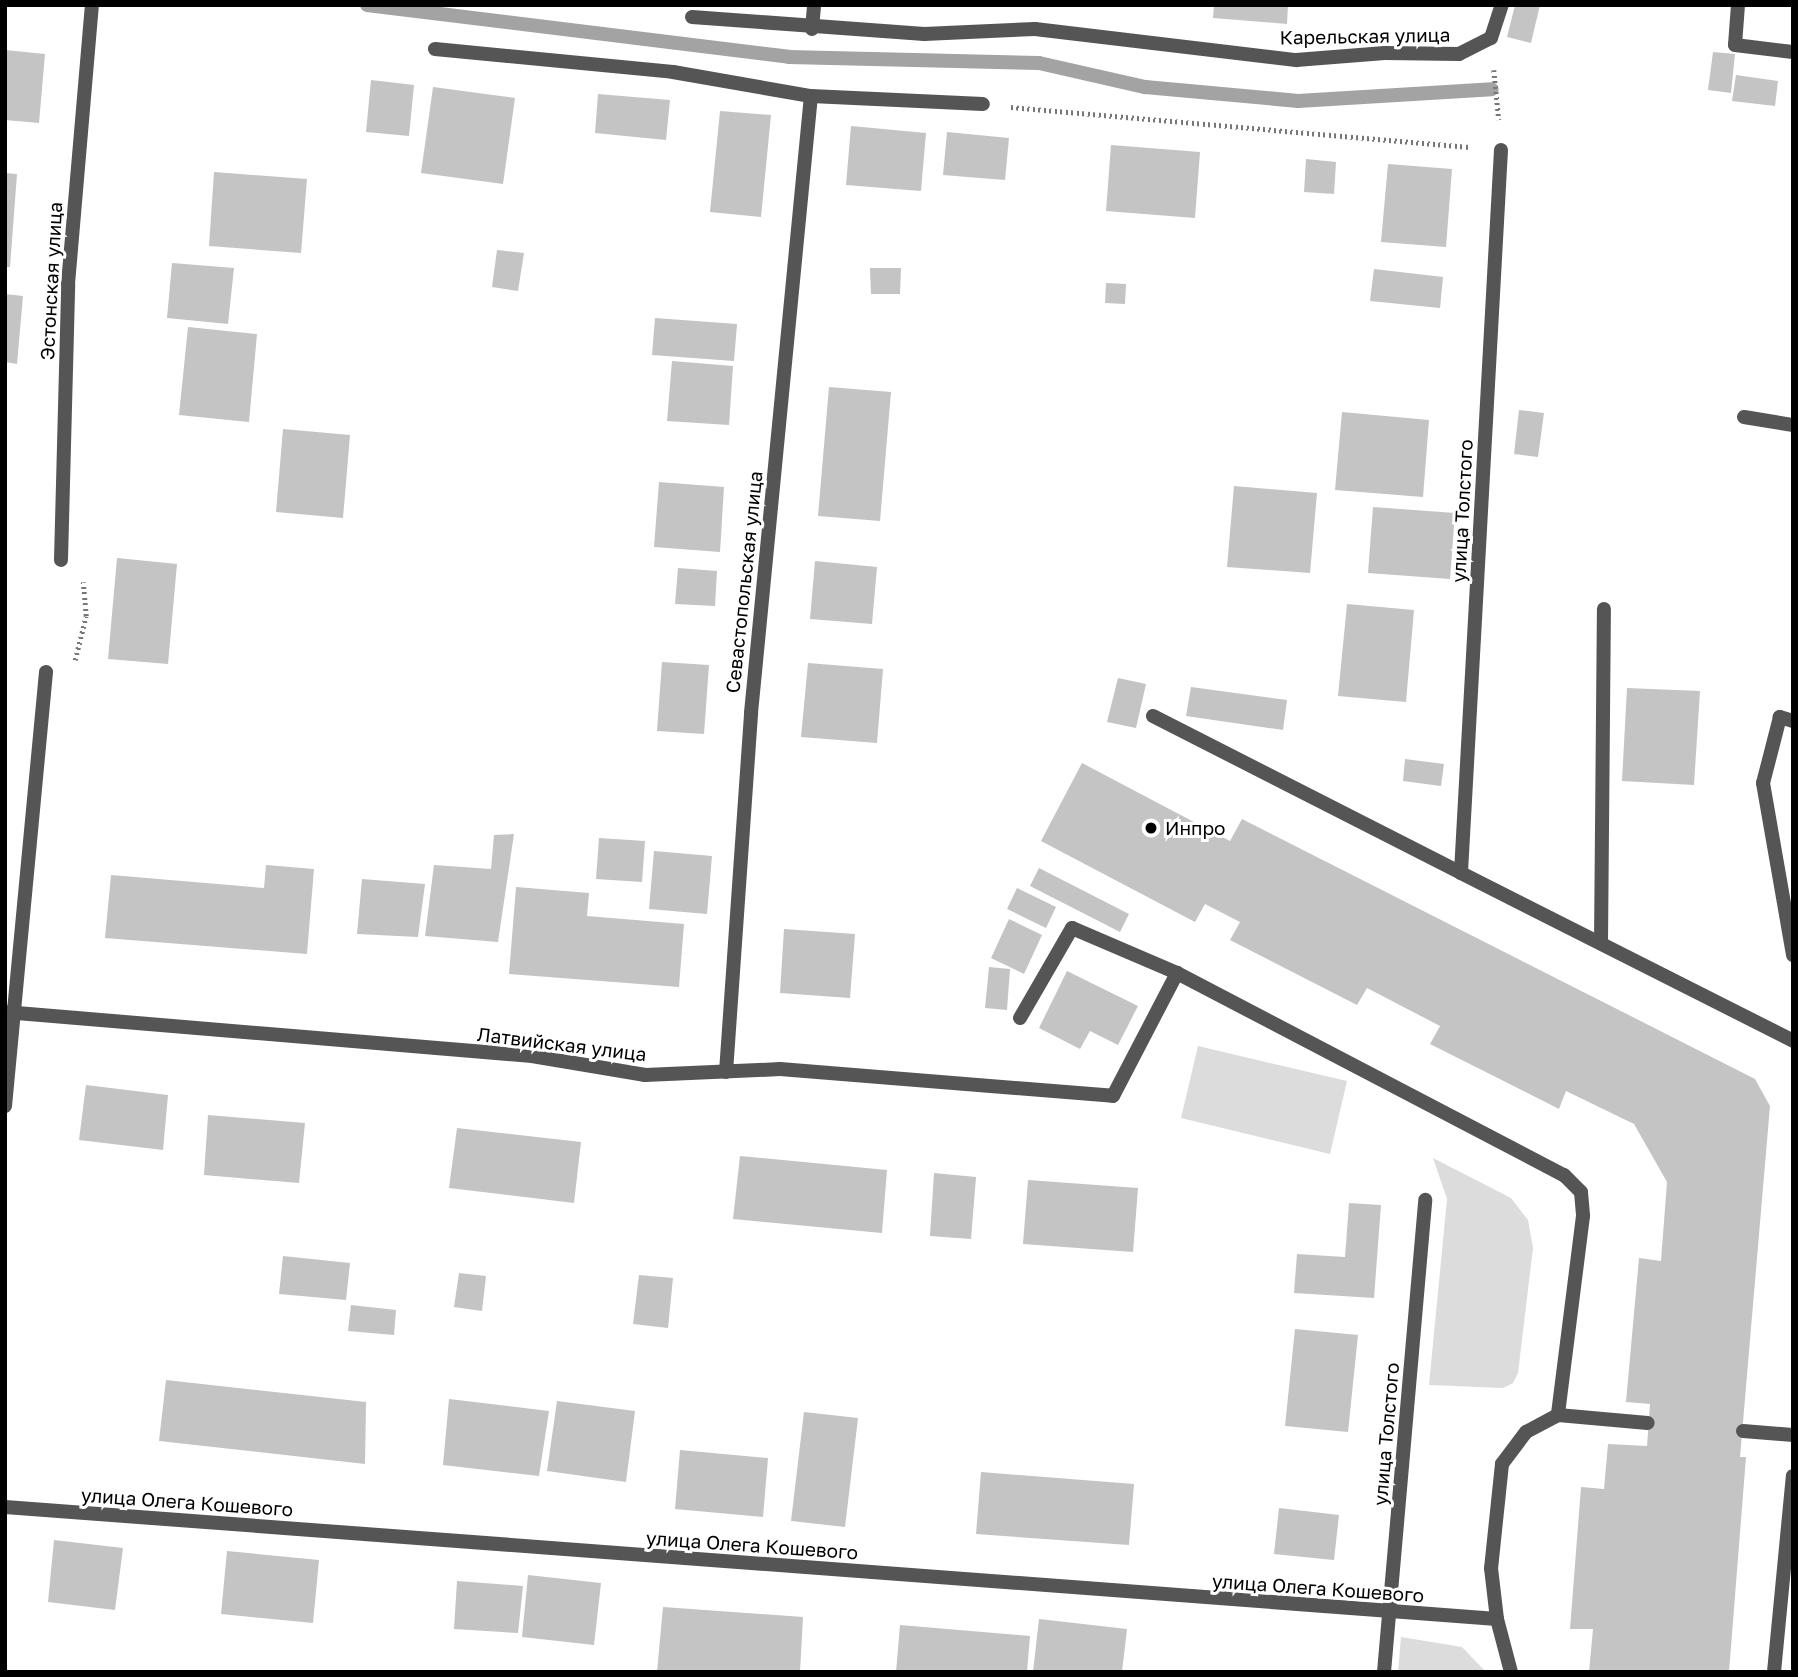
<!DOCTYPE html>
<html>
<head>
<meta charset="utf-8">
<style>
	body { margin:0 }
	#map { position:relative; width:1798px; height:1677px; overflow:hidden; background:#fff; font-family:"Golos Text",sans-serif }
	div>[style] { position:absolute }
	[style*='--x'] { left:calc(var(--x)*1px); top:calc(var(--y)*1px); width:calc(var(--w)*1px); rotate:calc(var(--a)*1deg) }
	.green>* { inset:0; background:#dcdcdc }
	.stream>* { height:14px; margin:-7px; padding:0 7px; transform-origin:7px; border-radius:7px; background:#a3a3a3 }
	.building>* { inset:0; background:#c4c4c4 }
	.path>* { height:4.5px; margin-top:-2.25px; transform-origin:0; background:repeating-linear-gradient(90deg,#777 0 2px,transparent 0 5.5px) }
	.lane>* { height:14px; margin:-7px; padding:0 7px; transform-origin:7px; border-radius:7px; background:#555 }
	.street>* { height:14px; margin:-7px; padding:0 7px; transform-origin:7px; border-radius:7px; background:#555 }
	.dots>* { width:19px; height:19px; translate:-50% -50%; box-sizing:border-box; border:4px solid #fff; border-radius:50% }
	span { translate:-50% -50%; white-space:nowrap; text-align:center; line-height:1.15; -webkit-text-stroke:6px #fff; paint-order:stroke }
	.street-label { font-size:19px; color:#000 }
	.poi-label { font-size:19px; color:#000 }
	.left { translate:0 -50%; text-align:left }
	.frame { position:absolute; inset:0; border:7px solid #000; pointer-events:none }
</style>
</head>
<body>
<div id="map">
	<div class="green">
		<i style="clip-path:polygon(1198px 1046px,1347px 1081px,1330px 1154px,1181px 1118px)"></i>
		<i style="clip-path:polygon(1433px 1158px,1511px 1198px,1528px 1220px,1533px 1248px,1518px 1373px,1513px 1383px,1503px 1388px,1429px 1385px,1447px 1199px)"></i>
		<i style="clip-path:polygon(1401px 1637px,1462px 1647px,1486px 1672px,1398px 1672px)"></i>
	</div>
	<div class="stream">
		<i style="--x:367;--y:5;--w:425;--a:7"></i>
		<i style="--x:789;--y:57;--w:250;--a:1.4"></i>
		<i style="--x:1039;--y:63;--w:109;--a:12.8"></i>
		<i style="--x:1145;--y:87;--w:154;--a:5.2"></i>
		<i style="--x:1298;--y:101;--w:194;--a:-3.5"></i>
	</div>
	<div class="building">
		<i style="clip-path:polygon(1214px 5px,1288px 5px,1287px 24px,1213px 18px)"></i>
		<i style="clip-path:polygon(1515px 5px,1540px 5px,1531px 43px,1507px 37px)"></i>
		<i style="clip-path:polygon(5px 50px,45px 54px,39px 123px,5px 120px)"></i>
		<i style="clip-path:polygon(1713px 52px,1735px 54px,1731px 93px,1708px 90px)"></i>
		<i style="clip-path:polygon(1736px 75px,1778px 81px,1775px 106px,1732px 101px)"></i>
		<i style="clip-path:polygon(371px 80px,414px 85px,409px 136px,366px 132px)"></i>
		<i style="clip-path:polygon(433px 87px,515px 98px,503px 184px,421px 173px)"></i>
		<i style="clip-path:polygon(598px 94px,670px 100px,666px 140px,595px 133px)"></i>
		<i style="clip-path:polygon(720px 111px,771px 115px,761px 217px,710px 212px)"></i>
		<i style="clip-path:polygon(851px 126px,926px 133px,921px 191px,846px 185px)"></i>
		<i style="clip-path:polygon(947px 132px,1009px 138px,1005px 180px,943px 175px)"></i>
		<i style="clip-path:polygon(1111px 145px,1200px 152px,1195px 218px,1106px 211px)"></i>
		<i style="clip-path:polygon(1306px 159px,1336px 162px,1334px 194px,1304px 192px)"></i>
		<i style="clip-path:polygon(1388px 164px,1452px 169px,1446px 247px,1381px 242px)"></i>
		<i style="clip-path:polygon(214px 172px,307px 179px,301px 253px,209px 246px)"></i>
		<i style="clip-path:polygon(5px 173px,17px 174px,10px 267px,5px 267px)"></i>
		<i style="clip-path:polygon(497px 250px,524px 253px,518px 291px,492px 287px)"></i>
		<i style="clip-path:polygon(172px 263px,234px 268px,228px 324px,167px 318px)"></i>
		<i style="clip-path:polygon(870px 268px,901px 268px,900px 294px,871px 294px)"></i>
		<i style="clip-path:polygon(1374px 269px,1443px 277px,1440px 308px,1370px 301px)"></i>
		<i style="clip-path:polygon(1106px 283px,1126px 284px,1125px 304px,1105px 303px)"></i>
		<i style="clip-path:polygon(5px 294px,23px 296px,17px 364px,5px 362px)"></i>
		<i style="clip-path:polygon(655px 318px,737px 324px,734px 361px,652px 355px)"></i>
		<i style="clip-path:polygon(188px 327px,257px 334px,249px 422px,179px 415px)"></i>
		<i style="clip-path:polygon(672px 361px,733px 366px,729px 425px,667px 421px)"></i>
		<i style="clip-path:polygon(829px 387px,891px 392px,880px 521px,818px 516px)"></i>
		<i style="clip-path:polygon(1519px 410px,1544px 413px,1538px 457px,1514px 454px)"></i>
		<i style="clip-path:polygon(1342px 412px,1429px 420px,1423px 497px,1335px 490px)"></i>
		<i style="clip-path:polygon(283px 429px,350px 435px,343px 518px,276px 512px)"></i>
		<i style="clip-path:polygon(659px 482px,724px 487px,720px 552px,654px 547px)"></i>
		<i style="clip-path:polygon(1234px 486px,1317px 493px,1310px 573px,1227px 567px)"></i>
		<i style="clip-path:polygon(1373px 507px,1455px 513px,1450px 579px,1368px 573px)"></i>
		<i style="clip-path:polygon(117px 558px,177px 564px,168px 664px,108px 659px)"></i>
		<i style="clip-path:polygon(815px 561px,877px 567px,872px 624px,810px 619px)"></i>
		<i style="clip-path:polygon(678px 568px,717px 571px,715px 606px,675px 604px)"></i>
		<i style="clip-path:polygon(1347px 604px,1414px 610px,1406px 702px,1338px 696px)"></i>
		<i style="clip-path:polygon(662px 662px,709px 665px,704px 734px,657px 731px)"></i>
		<i style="clip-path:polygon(808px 663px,883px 669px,877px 743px,801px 737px)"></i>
		<i style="clip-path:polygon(1118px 678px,1146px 684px,1136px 728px,1107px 722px)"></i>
		<i style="clip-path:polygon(1191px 687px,1287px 700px,1283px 730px,1186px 716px)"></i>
		<i style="clip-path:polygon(1627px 688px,1700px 691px,1694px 785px,1622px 781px)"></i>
		<i style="clip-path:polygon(1405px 759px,1444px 764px,1441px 786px,1403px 781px)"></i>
		<i style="clip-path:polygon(1082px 763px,1230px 841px,1242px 819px,1755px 1079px,1770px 1106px,1740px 1457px,1746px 1457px,1729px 1672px,1589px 1672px,1593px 1629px,1570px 1629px,1581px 1487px,1604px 1489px,1608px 1444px,1647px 1446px,1650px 1404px,1626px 1402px,1639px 1258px,1661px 1261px,1667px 1182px,1634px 1124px,1566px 1091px,1559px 1109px,1430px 1044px,1440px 1026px,1367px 988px,1357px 1005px,1230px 940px,1240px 922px,1205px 904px,1195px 922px,1041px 841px)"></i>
		<i style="clip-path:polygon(514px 834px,498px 942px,425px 936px,434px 865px,491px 869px,494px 835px)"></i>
		<i style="clip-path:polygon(599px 838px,645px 841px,642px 882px,596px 879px)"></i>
		<i style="clip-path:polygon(654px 851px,712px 856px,707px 914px,649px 909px)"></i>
		<i style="clip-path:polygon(266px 865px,314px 869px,307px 954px,105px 938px,111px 875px,264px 888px)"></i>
		<i style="clip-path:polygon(1039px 868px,1129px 914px,1120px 932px,1030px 886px)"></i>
		<i style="clip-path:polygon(362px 879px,425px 884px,418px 937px,357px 934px)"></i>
		<i style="clip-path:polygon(516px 887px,589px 893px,587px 916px,684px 924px,679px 987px,509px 974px)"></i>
		<i style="clip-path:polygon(1017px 888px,1056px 907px,1046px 928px,1007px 909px)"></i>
		<i style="clip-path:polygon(1009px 919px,1042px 935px,1024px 974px,991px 958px)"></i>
		<i style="clip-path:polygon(784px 929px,855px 934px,850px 998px,780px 993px)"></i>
		<i style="clip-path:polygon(989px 967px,1010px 969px,1007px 1010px,985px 1008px)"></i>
		<i style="clip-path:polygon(1067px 971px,1138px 1006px,1118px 1045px,1090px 1031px,1080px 1049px,1039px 1028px)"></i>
		<i style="clip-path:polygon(86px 1085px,168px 1095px,163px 1150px,79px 1140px)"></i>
		<i style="clip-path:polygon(208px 1115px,305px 1123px,299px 1183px,204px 1175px)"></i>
		<i style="clip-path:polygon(457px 1128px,581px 1142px,574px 1203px,449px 1188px)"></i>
		<i style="clip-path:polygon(740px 1156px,887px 1170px,882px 1233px,733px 1219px)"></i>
		<i style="clip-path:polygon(934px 1173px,976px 1177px,971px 1239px,930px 1236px)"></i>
		<i style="clip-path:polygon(1028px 1180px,1138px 1188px,1133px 1252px,1023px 1244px)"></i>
		<i style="clip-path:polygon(1349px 1203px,1381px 1205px,1374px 1298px,1294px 1293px,1297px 1254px,1345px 1257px)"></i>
		<i style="clip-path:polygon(283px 1256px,350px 1263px,346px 1300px,279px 1294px)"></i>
		<i style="clip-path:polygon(459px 1273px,486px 1276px,482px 1311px,454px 1307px)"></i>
		<i style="clip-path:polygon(639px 1275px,673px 1278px,668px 1328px,633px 1324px)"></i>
		<i style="clip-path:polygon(351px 1305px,396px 1310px,394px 1335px,348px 1331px)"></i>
		<i style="clip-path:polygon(1295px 1329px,1358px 1335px,1348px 1432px,1285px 1426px)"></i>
		<i style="clip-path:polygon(166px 1380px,366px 1402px,365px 1464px,159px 1441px)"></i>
		<i style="clip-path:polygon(449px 1399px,549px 1411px,539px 1476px,443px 1465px)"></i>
		<i style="clip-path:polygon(557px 1401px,635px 1411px,626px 1482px,547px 1471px)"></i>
		<i style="clip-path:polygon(804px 1412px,858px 1418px,845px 1527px,791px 1521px)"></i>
		<i style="clip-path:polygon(680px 1450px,768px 1458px,763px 1517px,675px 1509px)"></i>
		<i style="clip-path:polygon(981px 1472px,1134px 1484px,1129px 1545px,976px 1534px)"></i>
		<i style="clip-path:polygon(1279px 1508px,1339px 1515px,1334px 1560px,1274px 1554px)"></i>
		<i style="clip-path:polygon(54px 1540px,123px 1548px,115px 1610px,48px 1602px)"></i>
		<i style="clip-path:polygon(227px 1551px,319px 1560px,313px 1623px,221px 1614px)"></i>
		<i style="clip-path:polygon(528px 1575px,601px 1583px,594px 1645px,522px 1637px)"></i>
		<i style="clip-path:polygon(457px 1581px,523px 1586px,518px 1633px,454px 1629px)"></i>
		<i style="clip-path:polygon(663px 1607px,803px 1617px,800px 1672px,657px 1672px)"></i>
		<i style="clip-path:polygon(1039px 1619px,1127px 1629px,1122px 1672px,1033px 1672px)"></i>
		<i style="clip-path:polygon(900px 1625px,1030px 1636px,1027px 1672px,896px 1672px)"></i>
	</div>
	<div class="path">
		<i style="--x:1494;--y:70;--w:50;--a:84.3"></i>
		<i style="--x:1011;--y:107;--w:460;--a:5"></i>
		<i style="--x:75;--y:660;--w:45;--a:-76"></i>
		<i style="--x:86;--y:616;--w:34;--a:-95"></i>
	</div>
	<div class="lane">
		<i style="--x:1738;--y:5;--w:40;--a:94.3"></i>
		<i style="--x:1735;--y:45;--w:58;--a:6.9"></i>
		<i style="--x:435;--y:49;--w:239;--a:5.5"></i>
		<i style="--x:673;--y:72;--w:140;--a:9.9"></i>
		<i style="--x:811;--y:96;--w:172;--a:2.7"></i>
		<i style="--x:1744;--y:417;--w:50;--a:9.3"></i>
		<i style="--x:1153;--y:716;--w:346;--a:27"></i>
		<i style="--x:1793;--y:721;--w:14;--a:-163"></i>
		<i style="--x:1780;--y:717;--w:68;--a:104.4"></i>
		<i style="--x:1763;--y:783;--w:175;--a:80.1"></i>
		<i style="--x:1601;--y:943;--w:334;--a:-89.5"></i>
		<i style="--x:1020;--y:1018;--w:104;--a:-60"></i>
		<i style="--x:1072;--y:928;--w:114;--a:23.2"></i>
		<i style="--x:1113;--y:1096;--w:139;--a:-62.5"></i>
		<i style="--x:1177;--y:973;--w:437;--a:27.6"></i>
		<i style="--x:1564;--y:1175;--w:24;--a:45"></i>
		<i style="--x:1581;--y:1192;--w:24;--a:85"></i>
		<i style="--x:1583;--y:1216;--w:201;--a:97.2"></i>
		<i style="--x:1558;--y:1415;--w:36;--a:152"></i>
		<i style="--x:1526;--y:1432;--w:40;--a:127"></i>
		<i style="--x:1502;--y:1464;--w:105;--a:96"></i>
		<i style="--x:1491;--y:1568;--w:51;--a:83.3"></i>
		<i style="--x:1497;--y:1619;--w:55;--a:75.2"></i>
		<i style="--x:1558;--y:1415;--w:90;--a:5.1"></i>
		<i style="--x:1743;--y:1431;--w:50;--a:4.6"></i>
		<i style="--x:1774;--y:1672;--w:197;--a:-84.5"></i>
	</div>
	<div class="street">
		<i style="--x:692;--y:17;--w:233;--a:4.2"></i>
		<i style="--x:924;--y:34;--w:111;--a:-2.6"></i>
		<i style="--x:1035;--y:29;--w:263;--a:6.8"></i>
		<i style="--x:1296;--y:60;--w:89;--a:-4.5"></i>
		<i style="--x:1385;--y:53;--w:74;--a:0.8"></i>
		<i style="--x:1459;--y:54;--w:36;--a:-27"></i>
		<i style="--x:1491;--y:38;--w:35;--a:-72"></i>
		<i style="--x:812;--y:29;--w:24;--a:-85"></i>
		<i style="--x:1501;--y:150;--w:724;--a:93.17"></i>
		<i style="--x:1461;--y:873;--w:372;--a:26.8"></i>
		<i style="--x:61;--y:560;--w:276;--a:-88.5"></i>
		<i style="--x:68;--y:284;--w:280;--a:-85.1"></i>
		<i style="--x:5;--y:1012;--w:529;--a:4.77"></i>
		<i style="--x:532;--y:1056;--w:115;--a:9.5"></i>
		<i style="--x:645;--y:1075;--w:135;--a:-2.5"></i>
		<i style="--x:780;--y:1069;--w:334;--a:4.6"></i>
		<i style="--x:726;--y:1072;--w:360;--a:-86"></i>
		<i style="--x:751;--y:713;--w:620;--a:-84.45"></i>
		<i style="--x:5;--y:1106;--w:436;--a:-84.6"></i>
		<i style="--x:5;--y:1507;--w:1496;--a:4.29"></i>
		<i style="--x:1384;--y:1672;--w:474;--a:-85"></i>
	</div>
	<div class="dots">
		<i style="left:1151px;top:828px;background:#000"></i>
	</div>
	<div class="street-label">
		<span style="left:1365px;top:36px;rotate:-1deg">Карельская улица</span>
		<span style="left:51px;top:281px;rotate:-87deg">Эстонская улица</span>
		<span style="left:1462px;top:511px;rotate:-87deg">улица Толстого</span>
		<span style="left:744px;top:582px;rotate:-84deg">Севастопольская улица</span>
		<span style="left:562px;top:1044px;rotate:7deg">Латвийская улица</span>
		<span style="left:1386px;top:1434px;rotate:-85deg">улица Толстого</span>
		<span style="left:187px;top:1502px;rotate:4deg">улица Олега Кошевого</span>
		<span style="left:752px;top:1545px;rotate:4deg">улица Олега Кошевого</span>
		<span style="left:1318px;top:1588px;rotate:4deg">улица Олега Кошевого</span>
	</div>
	<div class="poi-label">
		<span class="left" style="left:1165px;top:828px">Инпро</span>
	</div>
	<div class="frame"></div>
</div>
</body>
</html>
